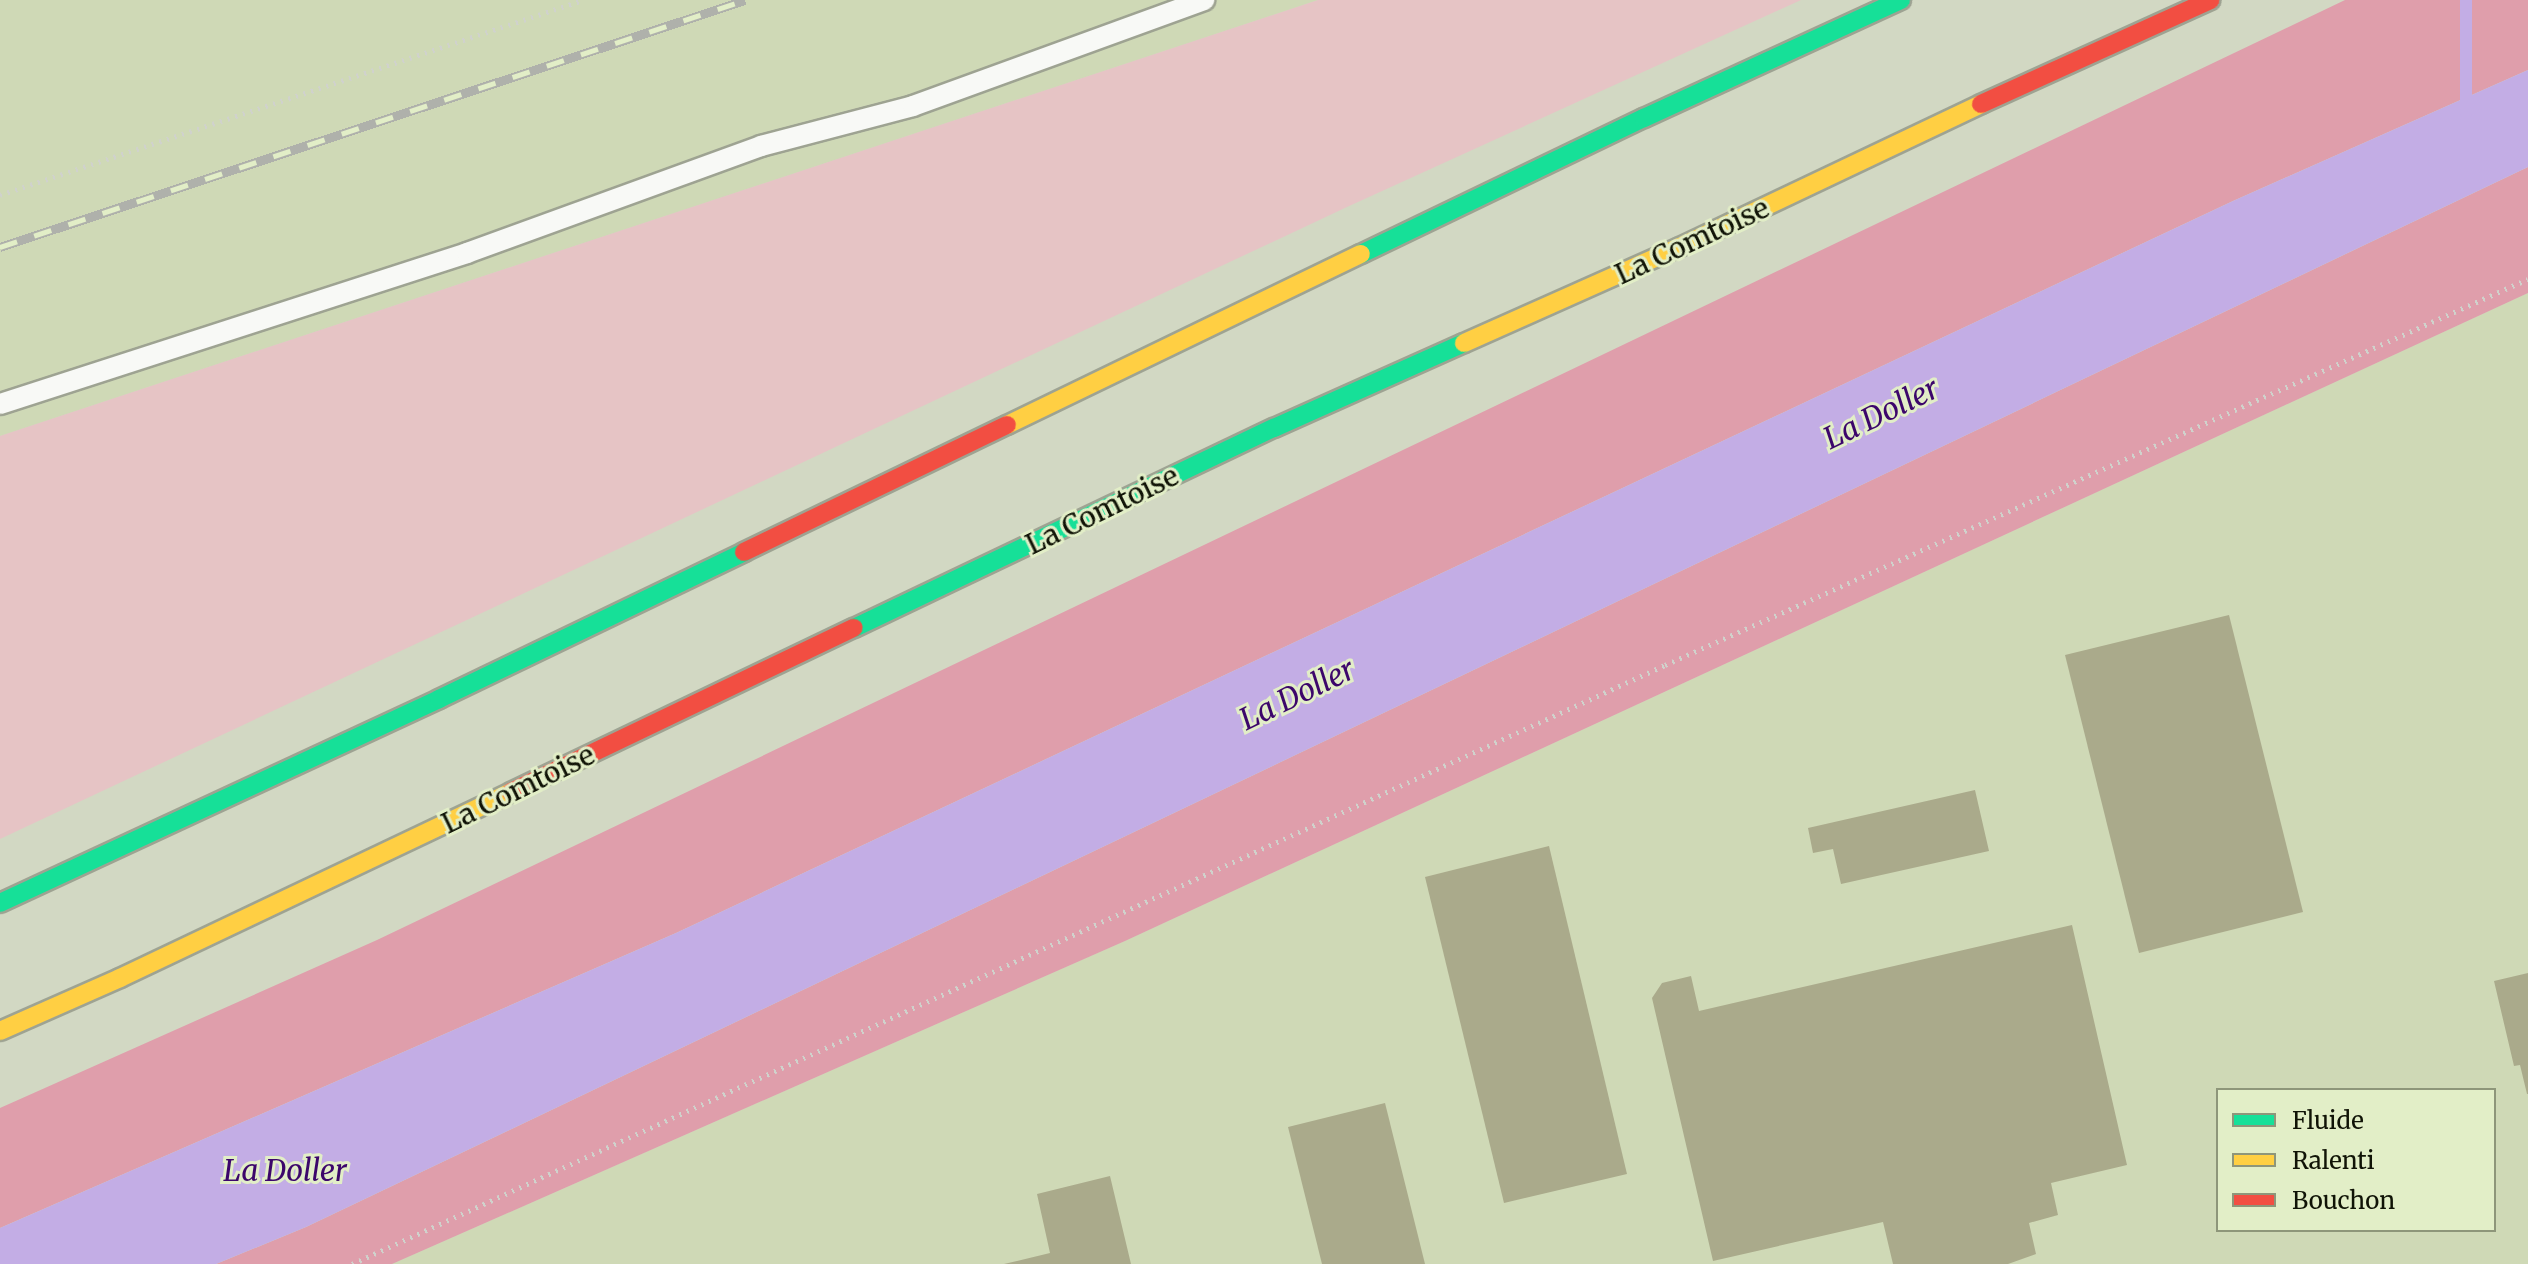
<!DOCTYPE html>
<html>
<head>
<meta charset="utf-8">
<style>
	body { margin:0 }
	#map { position:relative; width:2528px; height:1264px; overflow:hidden; background:#d2d8c3; font-family:Merriweather,serif }
	div>[style] { position:absolute }
	[style*='--x'] { left:calc(var(--x)*1px); top:calc(var(--y)*1px); width:calc(var(--w)*1px); rotate:calc(var(--a)*1deg) }
	.built>* { inset:0; background:#cfd9b6 }
	.green>* { inset:0; background:#e6c4c5 }
	.forest>* { inset:0; background:#df9eab }
	.water>* { inset:0; background:#c3ade5 }
	.stream>* { height:12px; margin:-6px; padding:0 6px; transform-origin:6px; border-radius:6px; background:#c3ade5 }
	.building>* { inset:0; background:#aaaa8b }
	.path>* { height:5px; margin-top:-2.5px; transform-origin:0; background:repeating-linear-gradient(90deg,#d0d2cc 0 2px,transparent 0 8px) }
	.roads { filter:drop-shadow(2px 0 #9ea392) drop-shadow(-2px 0 #9ea392) drop-shadow(0 2px #9ea392) drop-shadow(0 -2px #9ea392) }
	.lane>* { height:20px; margin:-10px; padding:0 10px; transform-origin:10px; border-radius:10px; background:#f8f9f6 }
	.fast>* { height:18px; margin:-9px; padding:0 9px; transform-origin:9px; border-radius:9px; background:#16e098 }
	.slow>* { height:18px; margin:-9px; padding:0 9px; transform-origin:9px; border-radius:9px; background:#ffcf43 }
	.jam>* { height:18px; margin:-9px; padding:0 9px; transform-origin:9px; border-radius:9px; background:#f24e42 }
	.rail>* { height:9px; margin-top:-4.5px; transform-origin:0; background:repeating-linear-gradient(90deg,#e2eec7 0 18px,#afb1ab 0 36px); box-sizing:border-box; border-block:2px solid #afb1ab }
	span { translate:-50% -50%; white-space:nowrap; text-align:center; line-height:1.15; -webkit-text-stroke:6px #e2eec7; paint-order:stroke }
	.street-label { font-size:28px; color:#101306 }
	.water-label { font-size:30px; color:#3c066b; font-style:italic }
	.legend { position:absolute; left:2216px; top:1088px; width:280px; height:144px; box-sizing:border-box; background:#e2eec7; border:2px solid #8e967a; margin:0; padding:10px 14px; list-style:none; font-size:24px; color:#101306 }
	.legend li { display:flex; align-items:center; gap:16px; height:40px }
	.legend b { width:40px; border:2px solid #8e967a }
</style>
</head>
<body>
<div id="map">
	<div class="built">
		<i style="clip-path:polygon(0 0,1318px 0,0 436px)"></i>
		<i style="clip-path:polygon(evenodd,2528px 293px,2528px 1264px,392px 1264px,1125px 941px,2528px 293px,2218px 1090px,2494px 1090px,2494px 1230px,2218px 1230px,2218px 1090px)"></i>
	</div>
	<div class="green">
		<i style="clip-path:polygon(1318px 0,1801px 0,1347px 207px,0 839px,0 436px)"></i>
	</div>
	<div class="forest">
		<i style="clip-path:polygon(2345px 0,2528px 0,2528px 70px,2233px 201px,676px 933px,0 1228px,0 1108px,377px 940px)"></i>
		<i style="clip-path:polygon(2528px 167px,2528px 293px,1125px 941px,392px 1264px,216px 1264px,306px 1227px)"></i>
	</div>
	<div class="water">
		<i style="clip-path:polygon(2528px 70px,2528px 167px,306px 1227px,216px 1264px,0 1264px,0 1228px,676px 933px,2233px 201px)"></i>
	</div>
	<div class="stream">
		<i style="--x:2466;--y:0;--w:113;--a:90"></i>
	</div>
	<div class="building">
		<i style="clip-path:polygon(2229px 615px,2303px 912px,2139px 953px,2065px 655px)"></i>
		<i style="clip-path:polygon(1975px 790px,1989px 851px,1841px 884px,1833px 849px,1813px 853px,1808px 828px)"></i>
		<i style="clip-path:polygon(1549px 846px,1627px 1174px,1504px 1203px,1425px 877px)"></i>
		<i style="clip-path:polygon(2072px 925px,2127px 1165px,2051px 1183px,2058px 1215px,2029px 1223px,2036px 1254px,2008px 1264px,1893px 1264px,1883px 1222px,1713px 1261px,1652px 998px,1662px 983px,1691px 976px,1699px 1011px)"></i>
		<i style="clip-path:polygon(2528px 973px,2528px 1094px,2527px 1094px,2520px 1065px,2514px 1066px,2494px 981px)"></i>
		<i style="clip-path:polygon(1385px 1103px,1425px 1264px,1322px 1264px,1288px 1127px)"></i>
		<i style="clip-path:polygon(1110px 1176px,1131px 1264px,1004px 1264px,1050px 1253px,1037px 1194px)"></i>
	</div>
	<div class="path">
		<i style="--x:0;--y:195;--w:615;--a:-18.49"></i>
		<i style="--x:352;--y:1264;--w:1443;--a:-24.52"></i>
		<i style="--x:1665;--y:665;--w:945;--a:-24.1"></i>
	</div>
	<div class="roads">
		<div class="lane">
			<i style="--x:0;--y:404;--w:491;--a:-17.9"></i>
			<i style="--x:467;--y:253;--w:313;--a:-20"></i>
			<i style="--x:761;--y:146;--w:157;--a:-14.7"></i>
			<i style="--x:913;--y:106;--w:310;--a:-20"></i>
		</div>
		<div class="fast">
			<i style="--x:1361;--y:254;--w:314;--a:-25.7"></i>
			<i style="--x:1644;--y:118;--w:283;--a:-24.7"></i>
			<i style="--x:854;--y:628;--w:465;--a:-25.5"></i>
			<i style="--x:1274;--y:428;--w:208;--a:-24.1"></i>
			<i style="--x:0;--y:903;--w:484;--a:-24.9"></i>
			<i style="--x:439;--y:699;--w:339;--a:-25.7"></i>
		</div>
		<div class="slow">
			<i style="--x:1464;--y:343;--w:236;--a:-24"></i>
			<i style="--x:1680;--y:247;--w:333;--a:-25.4"></i>
			<i style="--x:1007;--y:425;--w:393;--a:-25.8"></i>
			<i style="--x:0;--y:1031;--w:131;--a:-23.8"></i>
			<i style="--x:120;--y:978;--w:433;--a:-25.4"></i>
		</div>
		<div class="jam">
			<i style="--x:1981;--y:104;--w:252;--a:-24.4"></i>
			<i style="--x:744;--y:552;--w:292;--a:-25.8"></i>
			<i style="--x:511;--y:792;--w:380;--a:-25.6"></i>
		</div>
	</div>
	<div class="rail">
		<i style="--x:0;--y:247;--w:785;--a:-18.34"></i>
	</div>
	<div class="street-label">
		<span style="left:1692px;top:241px;rotate:-25deg">La Comtoise</span>
		<span style="left:1102px;top:510px;rotate:-26deg">La Comtoise</span>
		<span style="left:518px;top:789px;rotate:-26deg">La Comtoise</span>
	</div>
	<div class="water-label">
		<span style="left:1881px;top:413px;rotate:-26deg">La Doller</span>
		<span style="left:1297px;top:694px;rotate:-26deg">La Doller</span>
		<span style="left:285px;top:1170px">La Doller</span>
	</div>
	<ul class="legend">
	<li><b style="height:10px;background:#16e098"></b>Fluide</li>
	<li><b style="height:10px;background:#ffcf43"></b>Ralenti</li>
	<li><b style="height:10px;background:#f24e42"></b>Bouchon</li>
	</ul>
</div>
</body>
</html>
